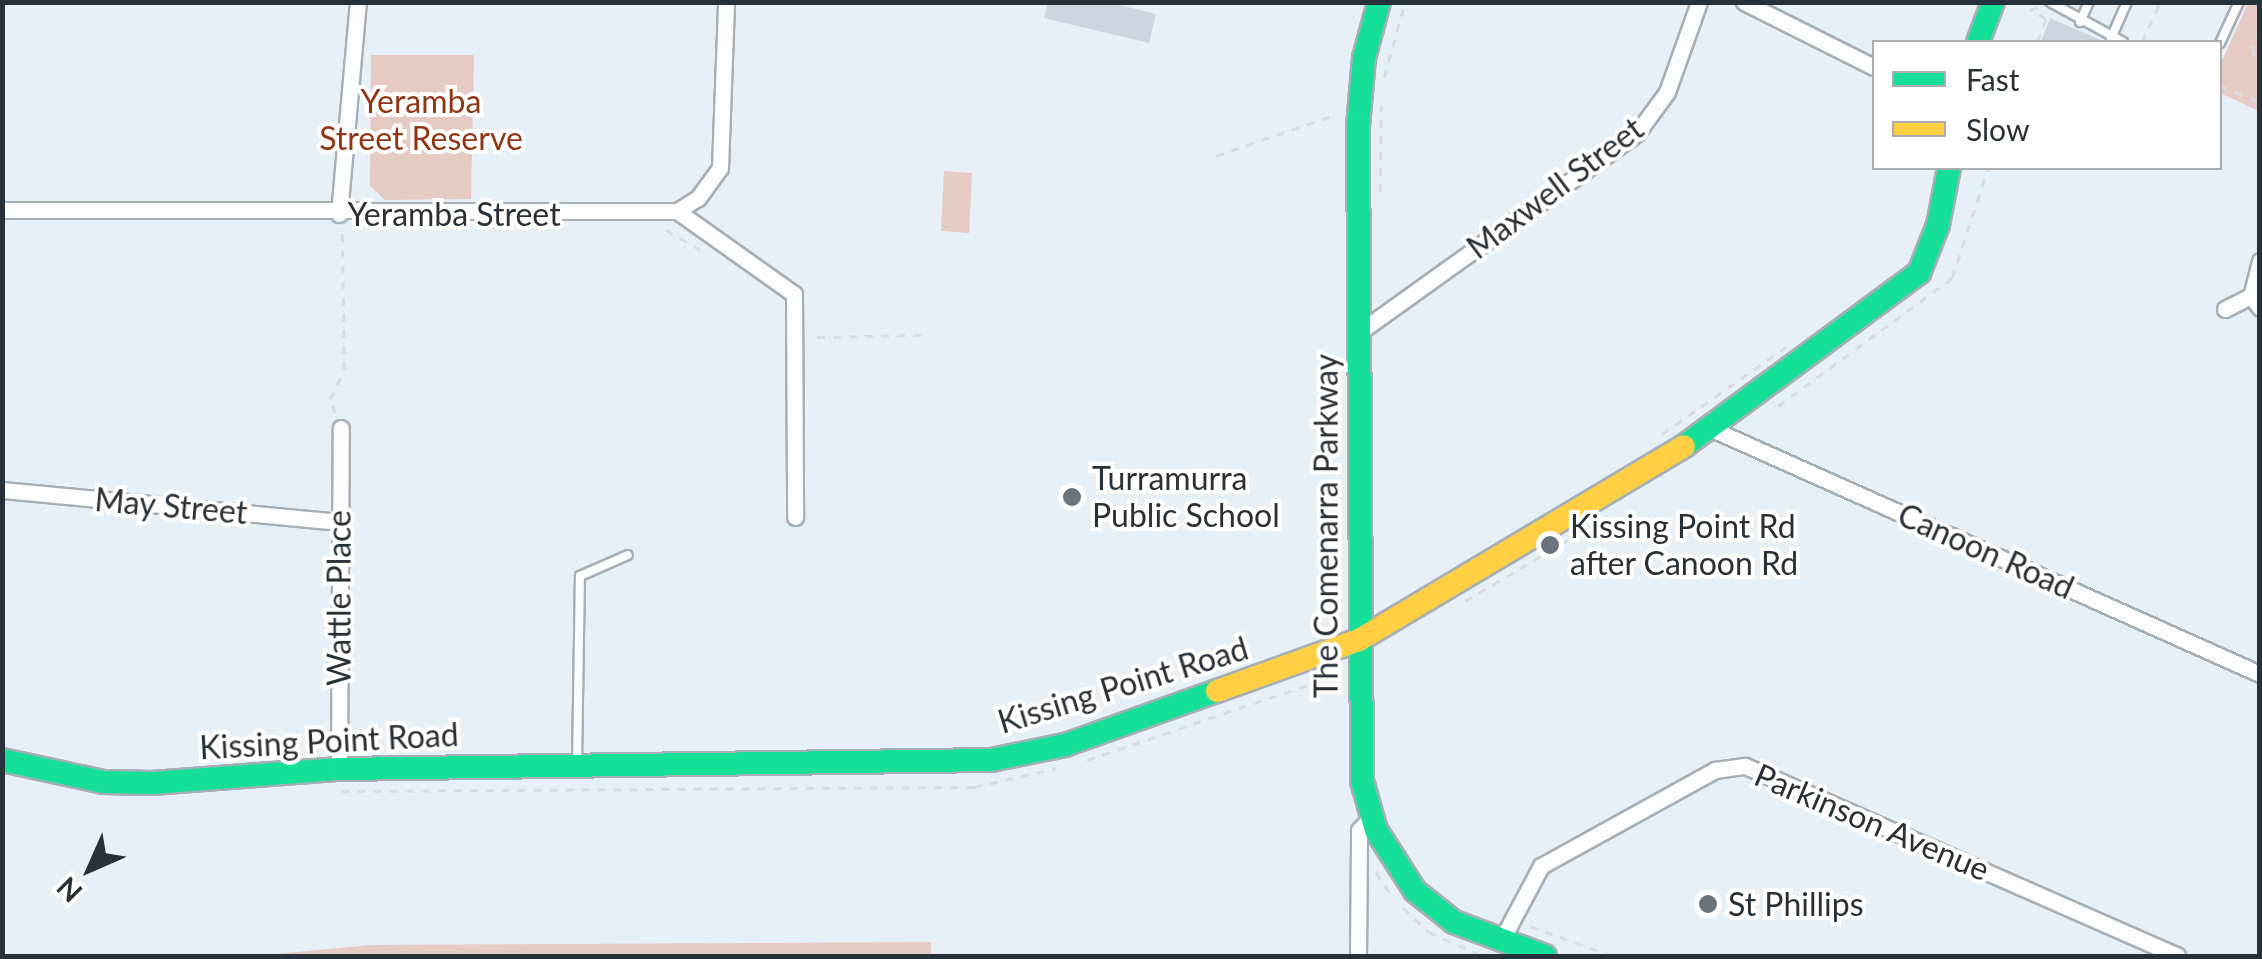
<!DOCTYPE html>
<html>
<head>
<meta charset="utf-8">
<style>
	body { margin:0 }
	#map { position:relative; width:2262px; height:959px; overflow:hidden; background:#e7eff7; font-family:Lato,sans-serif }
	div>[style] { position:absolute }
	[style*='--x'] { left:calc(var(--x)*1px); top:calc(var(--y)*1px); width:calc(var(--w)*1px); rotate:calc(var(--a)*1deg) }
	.green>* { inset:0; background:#e6cbc4 }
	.building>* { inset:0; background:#ccd6e0 }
	.path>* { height:2.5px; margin-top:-1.25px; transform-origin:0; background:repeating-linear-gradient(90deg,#dadddf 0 8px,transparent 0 16px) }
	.roads { filter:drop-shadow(2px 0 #a7afb6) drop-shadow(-2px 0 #a7afb6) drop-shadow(0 2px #a7afb6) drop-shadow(0 -2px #a7afb6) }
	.lane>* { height:8px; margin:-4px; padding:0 4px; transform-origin:4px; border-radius:4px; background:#fbfdfe }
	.street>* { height:15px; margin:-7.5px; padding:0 7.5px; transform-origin:7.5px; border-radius:7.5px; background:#fbfdfe }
	.fast>* { height:22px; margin:-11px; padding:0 11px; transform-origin:11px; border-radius:11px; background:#16e098 }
	.slow>* { height:22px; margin:-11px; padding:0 11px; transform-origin:11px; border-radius:11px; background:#ffcf43 }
	.dots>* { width:28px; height:28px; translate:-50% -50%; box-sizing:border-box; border:5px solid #fff; border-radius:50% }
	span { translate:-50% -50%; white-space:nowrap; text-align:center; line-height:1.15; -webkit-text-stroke:8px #fff; paint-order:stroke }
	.park-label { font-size:32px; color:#913513 }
	.street-label { font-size:32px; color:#273139 }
	.poi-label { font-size:32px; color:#273139 }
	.left { translate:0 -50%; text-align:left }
	.frame { position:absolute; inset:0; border:5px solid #273139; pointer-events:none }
	.legend { position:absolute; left:1872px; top:40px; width:350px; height:130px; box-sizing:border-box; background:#fff; border:2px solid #a9adb0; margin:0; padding:12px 18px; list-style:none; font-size:30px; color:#273139 }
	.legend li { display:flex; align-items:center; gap:20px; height:50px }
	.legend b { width:50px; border:2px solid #a9adb0 }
	.north { position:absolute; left:40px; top:819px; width:100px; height:100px; -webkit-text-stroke:8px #fff; paint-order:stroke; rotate:225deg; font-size:28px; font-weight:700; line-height:40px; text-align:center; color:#273139 }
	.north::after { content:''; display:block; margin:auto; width:35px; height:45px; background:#273139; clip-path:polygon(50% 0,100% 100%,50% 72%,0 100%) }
</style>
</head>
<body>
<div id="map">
	<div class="green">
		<i style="clip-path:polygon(2248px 3px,2259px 3px,2259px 111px,2220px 93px,2220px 65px)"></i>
		<i style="clip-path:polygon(371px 55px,474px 55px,471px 199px,385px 200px,370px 186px)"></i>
		<i style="clip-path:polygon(944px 171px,972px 173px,969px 233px,941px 231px)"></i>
		<i style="clip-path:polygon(931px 942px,931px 956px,255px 956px,370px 945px)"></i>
	</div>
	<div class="building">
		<i style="clip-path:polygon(1048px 2px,1107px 2px,1156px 14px,1149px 43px,1044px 18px)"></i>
		<i style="clip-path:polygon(2050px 18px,2105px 42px,2041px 42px)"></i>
	</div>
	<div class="path">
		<i style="--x:2260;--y:31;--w:19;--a:115"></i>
		<i style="--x:2252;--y:48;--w:19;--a:65"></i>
		<i style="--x:2037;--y:42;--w:25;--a:-69"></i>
		<i style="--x:2046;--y:19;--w:18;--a:-151"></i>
		<i style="--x:2030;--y:10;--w:9;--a:-21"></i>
		<i style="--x:2142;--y:42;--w:44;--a:-65.8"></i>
		<i style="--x:1384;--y:78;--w:79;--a:-74.6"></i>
		<i style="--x:2220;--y:86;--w:43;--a:21.8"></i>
		<i style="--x:1216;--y:156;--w:128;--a:-19.1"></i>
		<i style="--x:1380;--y:192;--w:87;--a:-89.3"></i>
		<i style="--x:666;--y:230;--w:48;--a:29.7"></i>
		<i style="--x:817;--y:337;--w:105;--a:-1.1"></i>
		<i style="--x:1778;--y:406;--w:216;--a:-36.3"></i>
		<i style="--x:1952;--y:278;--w:116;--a:-71.9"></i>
		<i style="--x:335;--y:413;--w:15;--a:-110"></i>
		<i style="--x:330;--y:399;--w:32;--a:-64"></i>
		<i style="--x:344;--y:370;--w:139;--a:-90.8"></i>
		<i style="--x:1662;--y:434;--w:156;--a:-35.1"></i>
		<i style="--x:1465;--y:601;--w:166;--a:-30.7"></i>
		<i style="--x:1087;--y:760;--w:266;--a:-18.8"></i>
		<i style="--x:342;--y:791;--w:632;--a:-0.36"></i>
		<i style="--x:974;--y:787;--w:84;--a:-13"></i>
		<i style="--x:1376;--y:872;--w:32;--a:56"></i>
		<i style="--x:1403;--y:908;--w:35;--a:43"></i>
		<i style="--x:1429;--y:932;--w:58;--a:24.4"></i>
		<i style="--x:1530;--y:926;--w:88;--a:19.9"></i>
	</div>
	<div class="roads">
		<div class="lane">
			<i style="--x:2050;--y:2;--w:83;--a:28.7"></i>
			<i style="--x:2080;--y:22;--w:22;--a:-66"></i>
			<i style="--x:2111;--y:38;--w:39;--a:-66"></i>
			<i style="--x:2220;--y:43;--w:45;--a:-65.1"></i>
			<i style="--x:577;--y:764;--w:188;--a:-89.1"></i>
			<i style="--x:580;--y:576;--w:52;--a:-23.6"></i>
		</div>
		<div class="street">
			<i style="--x:1744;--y:2;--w:145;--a:26.6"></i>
			<i style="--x:2;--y:210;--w:675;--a:0.08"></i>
			<i style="--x:677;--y:211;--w:25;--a:-32"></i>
			<i style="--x:698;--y:198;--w:37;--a:-54"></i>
			<i style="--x:720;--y:168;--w:166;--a:-87.9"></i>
			<i style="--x:677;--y:211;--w:143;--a:35.4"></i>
			<i style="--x:794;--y:294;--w:223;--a:89.7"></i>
			<i style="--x:339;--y:214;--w:213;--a:-84.9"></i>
			<i style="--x:2260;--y:261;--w:36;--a:104"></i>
			<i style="--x:2251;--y:296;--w:15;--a:53"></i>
			<i style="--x:2225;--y:309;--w:29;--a:-27"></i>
			<i style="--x:1358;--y:333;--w:343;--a:-35.6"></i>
			<i style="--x:1637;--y:133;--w:51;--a:-53.8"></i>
			<i style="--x:1667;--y:92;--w:96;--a:-70.4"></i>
			<i style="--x:1712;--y:429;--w:600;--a:24.09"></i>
			<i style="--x:2;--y:490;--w:340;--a:5.4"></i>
			<i style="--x:339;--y:769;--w:341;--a:-89.7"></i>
			<i style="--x:1501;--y:941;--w:85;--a:-61.9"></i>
			<i style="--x:1541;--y:866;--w:199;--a:-28.9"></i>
			<i style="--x:1715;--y:770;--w:30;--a:-8"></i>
			<i style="--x:1745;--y:766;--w:472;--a:23.7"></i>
			<i style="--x:1358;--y:956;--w:126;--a:-89.5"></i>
			<i style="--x:1359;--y:830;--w:16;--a:-47"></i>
		</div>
		<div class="fast">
			<i style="--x:1379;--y:2;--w:58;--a:105"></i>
			<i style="--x:1364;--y:58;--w:68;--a:95"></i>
			<i style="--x:1358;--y:126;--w:655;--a:89.65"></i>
			<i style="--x:1362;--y:781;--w:51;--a:74.1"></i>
			<i style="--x:1376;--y:830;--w:72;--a:57.4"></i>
			<i style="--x:1415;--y:891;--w:50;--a:38.5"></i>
			<i style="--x:1454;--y:922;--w:97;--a:20.5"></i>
			<i style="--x:1978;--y:42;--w:43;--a:-69.4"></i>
			<i style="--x:1684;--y:446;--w:292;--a:-36.4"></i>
			<i style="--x:1919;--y:273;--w:52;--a:-68.4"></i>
			<i style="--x:1938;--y:225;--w:58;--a:-79.1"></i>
			<i style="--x:2;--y:760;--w:104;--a:12.2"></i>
			<i style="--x:104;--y:782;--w:48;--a:1.2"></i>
			<i style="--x:152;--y:783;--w:188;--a:-4.3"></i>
			<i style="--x:339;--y:769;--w:652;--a:-0.79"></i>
			<i style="--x:991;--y:760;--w:76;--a:-11.5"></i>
			<i style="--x:1065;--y:745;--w:161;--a:-19.6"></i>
		</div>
		<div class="slow">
			<i style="--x:1217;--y:691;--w:151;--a:-19.8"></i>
			<i style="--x:1359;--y:640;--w:378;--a:-30.8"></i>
		</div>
	</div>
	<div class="dots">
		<i style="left:1072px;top:497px;background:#6a747c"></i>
		<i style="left:1550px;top:545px;background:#6a747c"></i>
		<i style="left:1708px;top:904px;background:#6a747c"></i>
	</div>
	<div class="park-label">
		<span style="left:421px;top:120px">Yeramba<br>Street Reserve</span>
	</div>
	<div class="street-label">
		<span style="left:1555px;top:188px;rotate:-37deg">Maxwell Street</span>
		<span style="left:454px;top:214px">Yeramba Street</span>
		<span style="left:171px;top:506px;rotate:5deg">May Street</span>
		<span style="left:1326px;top:526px;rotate:-90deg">The Comenarra Parkway</span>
		<span style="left:1986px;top:551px;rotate:24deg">Canoon Road</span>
		<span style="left:339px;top:598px;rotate:-90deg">Wattle Place</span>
		<span style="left:1123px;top:685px;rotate:-17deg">Kissing Point Road</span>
		<span style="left:329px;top:741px;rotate:-3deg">Kissing Point Road</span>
		<span style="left:1872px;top:822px;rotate:23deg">Parkinson Avenue</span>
	</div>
	<div class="poi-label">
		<span class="left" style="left:1092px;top:497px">Turramurra<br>Public School</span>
		<span class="left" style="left:1570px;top:545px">Kissing Point Rd<br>after Canoon Rd</span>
		<span class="left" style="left:1728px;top:904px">St Phillips</span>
	</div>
	<div class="frame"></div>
	<ul class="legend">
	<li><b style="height:12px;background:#16e098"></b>Fast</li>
	<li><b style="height:12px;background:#ffcf43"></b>Slow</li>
	</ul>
	<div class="north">N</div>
</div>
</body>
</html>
